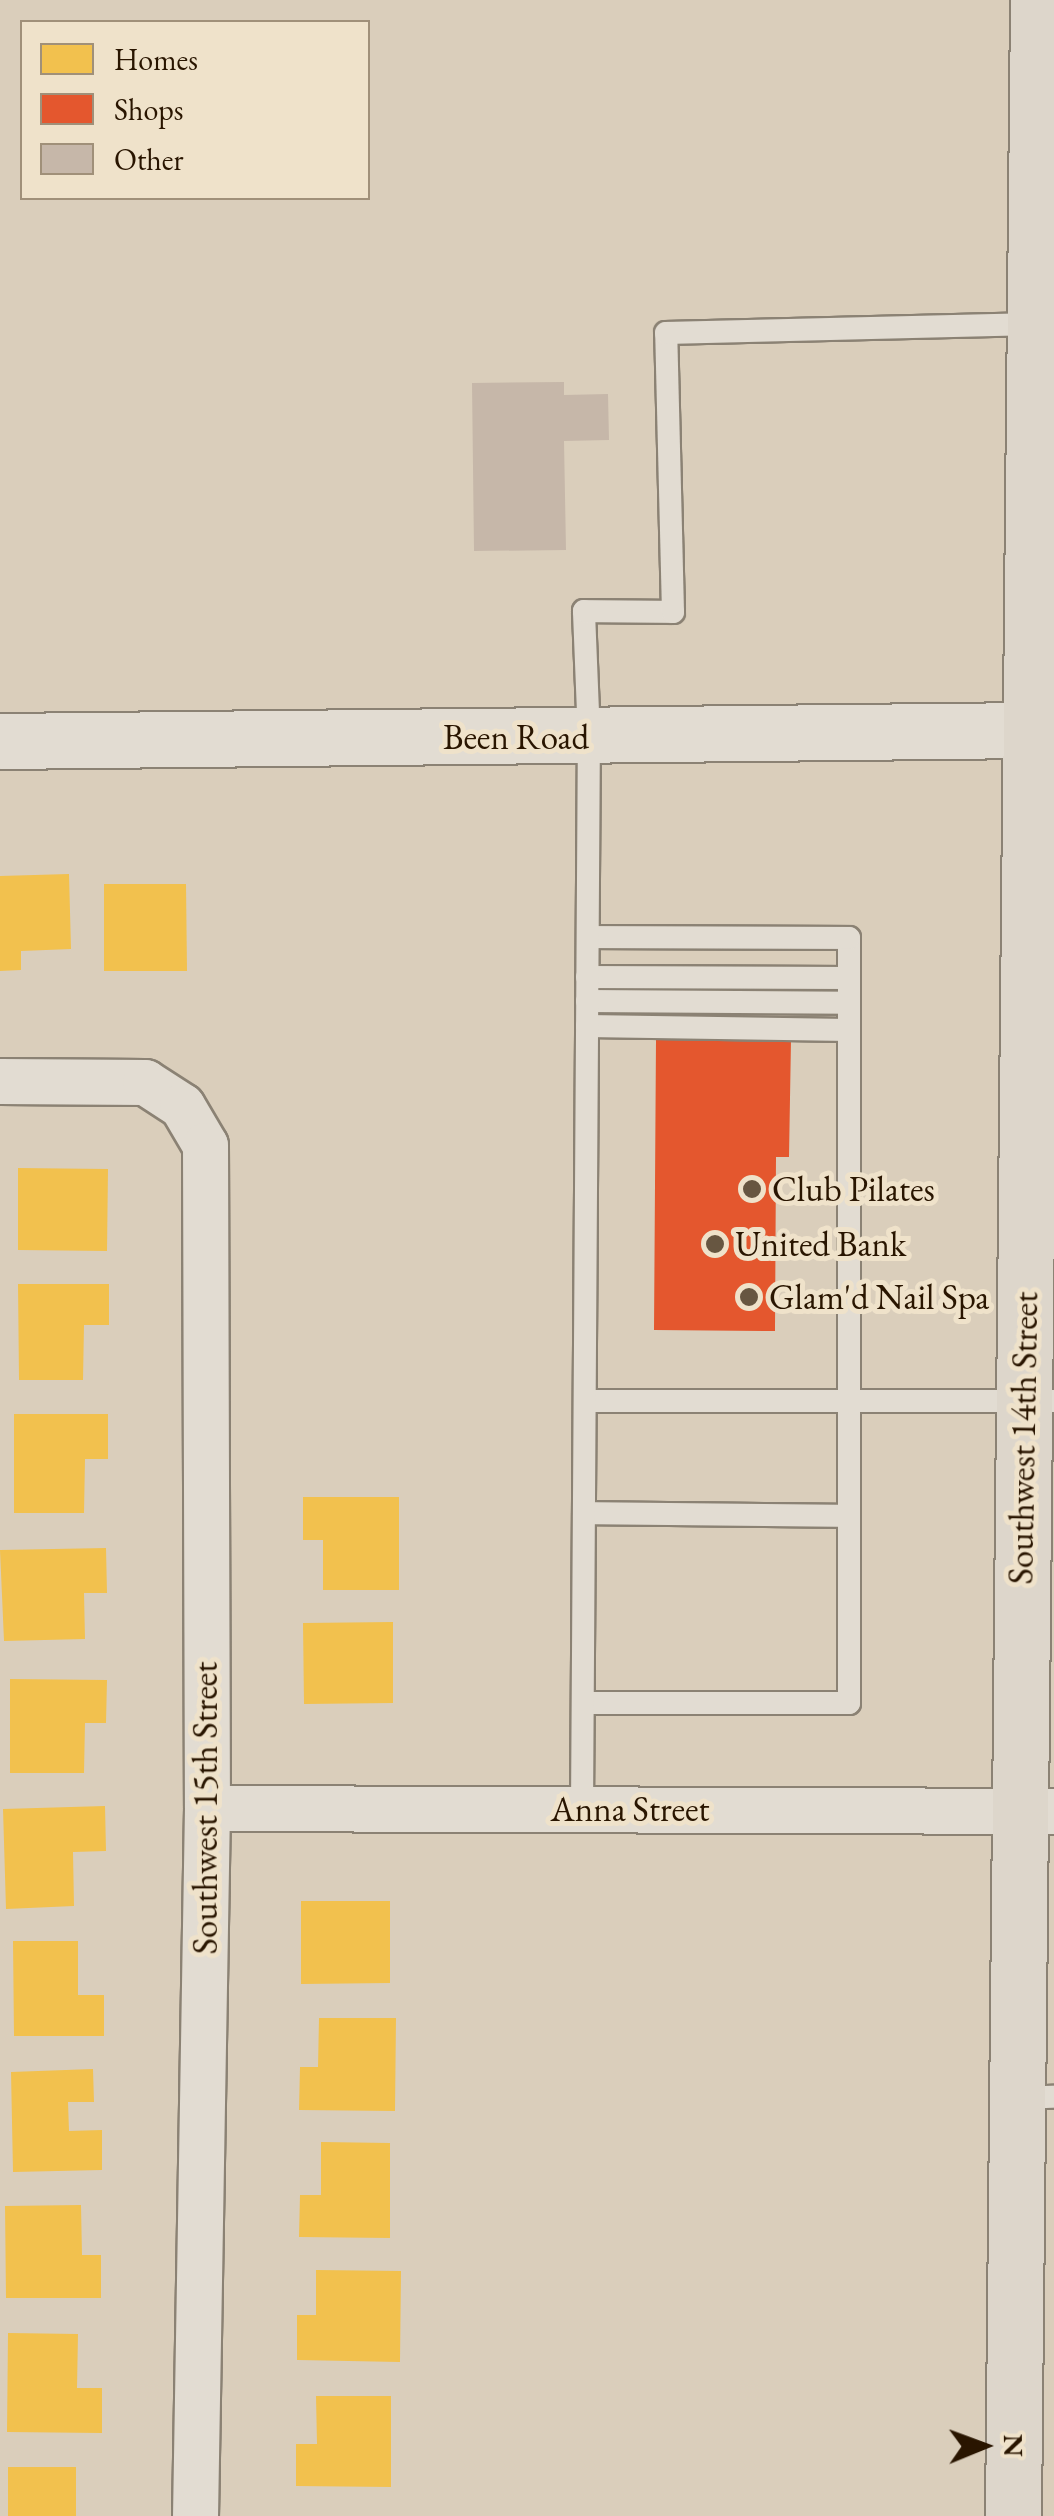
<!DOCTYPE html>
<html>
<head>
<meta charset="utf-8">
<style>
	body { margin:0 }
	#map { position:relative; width:1054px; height:2516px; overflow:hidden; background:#dacebb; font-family:"EB Garamond",serif }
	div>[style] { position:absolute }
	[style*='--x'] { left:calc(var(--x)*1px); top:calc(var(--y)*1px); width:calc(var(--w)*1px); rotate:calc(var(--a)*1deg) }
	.homes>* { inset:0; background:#f2c14e }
	.shops>* { inset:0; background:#e4572e }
	.building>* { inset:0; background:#c6b7a9 }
	.roads { filter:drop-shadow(2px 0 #8b8274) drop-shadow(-2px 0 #8b8274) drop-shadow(0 2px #8b8274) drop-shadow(0 -2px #8b8274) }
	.lane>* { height:22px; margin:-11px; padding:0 11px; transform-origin:11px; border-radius:11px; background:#e2dcd2 }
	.street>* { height:45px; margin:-22.5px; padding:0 22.5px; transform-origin:22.5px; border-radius:22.5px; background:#e2dcd2 }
	.secondary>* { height:55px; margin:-27.5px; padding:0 27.5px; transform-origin:27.5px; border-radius:27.5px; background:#e2dcd2 }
	.primary>* { height:55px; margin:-27.5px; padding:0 27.5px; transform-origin:27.5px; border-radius:27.5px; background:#ddd6cb }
	.dots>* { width:28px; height:28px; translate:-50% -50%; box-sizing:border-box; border:5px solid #efe2ca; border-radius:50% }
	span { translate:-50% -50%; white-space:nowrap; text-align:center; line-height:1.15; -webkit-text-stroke:10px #efe2ca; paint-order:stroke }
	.street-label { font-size:35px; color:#291500 }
	.poi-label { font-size:35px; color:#291500 }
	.left { translate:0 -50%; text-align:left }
	.legend { position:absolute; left:20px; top:20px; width:350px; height:180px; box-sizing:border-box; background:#efe2ca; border:2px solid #a09079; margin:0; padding:12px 18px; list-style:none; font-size:30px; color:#291500 }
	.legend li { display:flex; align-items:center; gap:20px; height:50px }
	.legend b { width:50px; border:2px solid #a09079 }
	.north { position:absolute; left:934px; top:2396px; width:100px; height:100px; -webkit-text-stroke:8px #efe2ca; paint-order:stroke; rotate:89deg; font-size:28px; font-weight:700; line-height:40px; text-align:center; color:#291500 }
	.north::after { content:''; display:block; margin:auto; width:35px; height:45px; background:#291500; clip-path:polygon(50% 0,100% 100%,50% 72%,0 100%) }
</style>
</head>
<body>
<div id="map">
	<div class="homes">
		<i style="clip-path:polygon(69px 874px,71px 949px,21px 951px,21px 970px,0 971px,0 876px)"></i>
		<i style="clip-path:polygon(104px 884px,186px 884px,187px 971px,104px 971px)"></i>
		<i style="clip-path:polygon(18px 1168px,108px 1169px,107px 1251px,18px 1250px)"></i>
		<i style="clip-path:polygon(18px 1284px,109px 1284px,109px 1325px,84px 1325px,83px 1380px,19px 1380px)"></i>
		<i style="clip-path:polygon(14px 1414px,108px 1414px,108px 1459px,85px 1459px,84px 1513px,14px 1513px)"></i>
		<i style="clip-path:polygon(303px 1497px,399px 1497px,399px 1590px,323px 1590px,323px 1540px,303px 1540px)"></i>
		<i style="clip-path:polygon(106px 1548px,107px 1593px,84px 1593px,85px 1639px,4px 1641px,0 1550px)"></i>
		<i style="clip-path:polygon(393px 1622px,393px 1703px,304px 1704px,303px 1623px)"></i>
		<i style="clip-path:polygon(10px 1679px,107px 1680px,106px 1723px,85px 1723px,84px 1773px,10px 1773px)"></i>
		<i style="clip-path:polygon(105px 1806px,106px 1851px,73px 1852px,74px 1906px,6px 1909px,3px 1809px)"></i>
		<i style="clip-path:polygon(301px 1901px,390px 1901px,390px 1983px,301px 1984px)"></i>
		<i style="clip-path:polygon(13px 1941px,78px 1941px,78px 1995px,104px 1995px,104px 2036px,14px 2036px)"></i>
		<i style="clip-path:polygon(319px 2018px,396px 2018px,395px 2111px,299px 2110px,300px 2067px,318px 2067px)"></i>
		<i style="clip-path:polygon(93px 2069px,94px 2102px,68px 2102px,69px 2131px,102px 2130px,102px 2170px,13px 2172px,11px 2072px)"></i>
		<i style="clip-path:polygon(321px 2142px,390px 2143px,390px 2238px,299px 2237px,300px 2195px,321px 2195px)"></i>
		<i style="clip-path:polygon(81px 2205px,82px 2255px,101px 2255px,101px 2298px,6px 2298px,5px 2206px)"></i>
		<i style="clip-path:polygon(316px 2270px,401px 2271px,400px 2362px,297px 2360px,297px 2315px,316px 2315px)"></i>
		<i style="clip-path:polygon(8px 2333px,78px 2334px,77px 2388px,102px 2388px,102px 2433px,7px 2432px)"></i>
		<i style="clip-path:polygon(316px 2396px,391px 2396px,391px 2487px,296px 2486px,296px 2444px,317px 2444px)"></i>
		<i style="clip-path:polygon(8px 2467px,76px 2467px,76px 2516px,8px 2516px)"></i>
	</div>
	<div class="shops">
		<i style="clip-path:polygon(656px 1039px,791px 1040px,789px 1157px,776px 1157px,775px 1331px,654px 1330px)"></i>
	</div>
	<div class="building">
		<i style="clip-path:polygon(564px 382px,564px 395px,608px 394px,609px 440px,564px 441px,566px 550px,474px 551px,472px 383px)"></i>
	</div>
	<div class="roads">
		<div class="lane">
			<i style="--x:587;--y:977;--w:262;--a:0.2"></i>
			<i style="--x:587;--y:1001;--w:262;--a:0.4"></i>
			<i style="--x:587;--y:1026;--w:262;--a:0.9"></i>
			<i style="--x:585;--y:1401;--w:469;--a:0"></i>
			<i style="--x:584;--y:1513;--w:265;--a:0.6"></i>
			<i style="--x:583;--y:1703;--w:266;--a:0"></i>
			<i style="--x:849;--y:1703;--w:765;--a:-90"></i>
			<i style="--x:849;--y:938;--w:261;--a:-179.8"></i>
			<i style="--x:582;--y:1809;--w:1072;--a:-89.63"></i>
			<i style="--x:589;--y:737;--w:126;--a:-92.3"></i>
			<i style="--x:584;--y:611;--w:89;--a:0.6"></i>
			<i style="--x:673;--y:612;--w:279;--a:-91.4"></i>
			<i style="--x:666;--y:333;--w:369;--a:-1.4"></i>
			<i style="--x:1017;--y:2098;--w:37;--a:-2"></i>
		</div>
		<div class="street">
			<i style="--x:0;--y:1081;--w:145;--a:0.4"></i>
			<i style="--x:145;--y:1082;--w:44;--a:33"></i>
			<i style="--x:182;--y:1106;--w:45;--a:59.5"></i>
			<i style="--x:205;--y:1145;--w:663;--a:89.83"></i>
			<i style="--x:207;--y:1808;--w:708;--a:90.97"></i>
			<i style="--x:207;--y:1808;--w:847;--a:0.2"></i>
		</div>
		<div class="secondary">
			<i style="--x:0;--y:741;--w:1032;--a:-0.61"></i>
		</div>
		<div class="primary">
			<i style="--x:1013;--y:2516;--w:2516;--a:-89.43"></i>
		</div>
	</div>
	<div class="dots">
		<i style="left:752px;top:1189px;background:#675641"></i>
		<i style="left:715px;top:1244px;background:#675641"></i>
		<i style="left:749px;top:1297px;background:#675641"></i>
	</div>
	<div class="street-label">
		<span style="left:516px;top:737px">Been Road</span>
		<span style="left:1023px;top:1438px;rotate:-89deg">Southwest 14th Street</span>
		<span style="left:205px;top:1808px;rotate:-90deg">Southwest 15th Street</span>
		<span style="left:630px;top:1809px">Anna Street</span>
	</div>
	<div class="poi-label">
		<span class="left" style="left:772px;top:1189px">Club Pilates</span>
		<span class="left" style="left:735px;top:1244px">United Bank</span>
		<span class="left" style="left:769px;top:1297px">Glam'd Nail Spa</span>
	</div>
	<ul class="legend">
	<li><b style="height:28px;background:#f2c14e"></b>Homes</li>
	<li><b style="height:28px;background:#e4572e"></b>Shops</li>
	<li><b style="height:28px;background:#c6b7a9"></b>Other</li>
	</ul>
	<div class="north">N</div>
</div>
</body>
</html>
